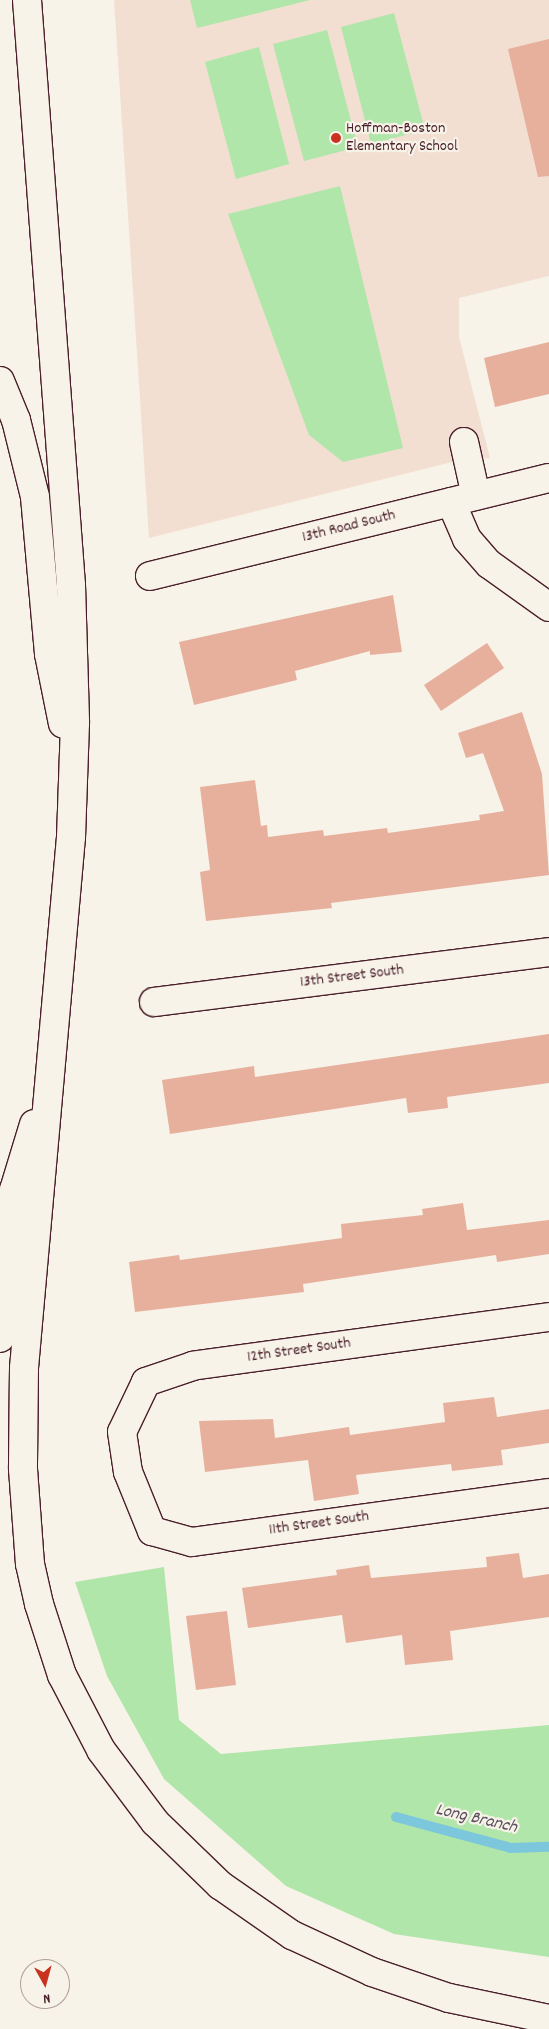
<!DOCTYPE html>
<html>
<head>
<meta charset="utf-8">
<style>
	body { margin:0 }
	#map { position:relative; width:549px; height:2029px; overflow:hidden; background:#f7f3e8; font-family:Dekko,sans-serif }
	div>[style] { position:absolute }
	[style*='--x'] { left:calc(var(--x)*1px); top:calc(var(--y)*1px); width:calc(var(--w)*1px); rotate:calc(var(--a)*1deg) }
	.built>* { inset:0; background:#f2dfd2 }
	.green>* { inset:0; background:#b0e6a9 }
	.stream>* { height:10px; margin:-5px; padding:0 5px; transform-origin:5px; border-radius:5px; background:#7cc7dc }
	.building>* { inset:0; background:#e7b09d }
	.roads { filter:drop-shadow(1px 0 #4a1f2b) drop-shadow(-1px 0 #4a1f2b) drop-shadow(0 1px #4a1f2b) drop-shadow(0 -1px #4a1f2b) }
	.minor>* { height:28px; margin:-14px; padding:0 14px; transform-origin:14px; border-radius:14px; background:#f7f3e8 }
	.highway>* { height:28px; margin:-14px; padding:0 14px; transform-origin:14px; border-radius:14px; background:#f7f3e8 }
	.dots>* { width:14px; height:14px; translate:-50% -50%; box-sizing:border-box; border:2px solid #f7f3e8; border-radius:50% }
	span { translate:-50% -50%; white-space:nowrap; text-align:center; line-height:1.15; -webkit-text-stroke:4.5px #f7f3e8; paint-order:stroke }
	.poi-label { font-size:16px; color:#4a1f2b }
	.left { translate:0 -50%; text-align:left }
	.street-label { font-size:16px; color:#4a1f2b }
	.water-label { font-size:18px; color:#595160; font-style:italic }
	.north { position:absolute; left:20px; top:1959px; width:50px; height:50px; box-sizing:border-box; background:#f7f3e8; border:1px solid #b29e9c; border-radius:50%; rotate:173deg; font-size:14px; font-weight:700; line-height:20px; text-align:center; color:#4a1f2b }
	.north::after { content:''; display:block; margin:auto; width:18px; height:22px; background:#c8321e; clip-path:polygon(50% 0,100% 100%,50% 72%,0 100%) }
</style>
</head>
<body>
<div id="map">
	<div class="built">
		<i style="clip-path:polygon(114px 0,549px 0,549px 276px,459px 298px,459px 337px,490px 458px,448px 463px,149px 538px)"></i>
	</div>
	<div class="green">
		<i style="clip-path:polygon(190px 0,310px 0,197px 28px)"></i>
		<i style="clip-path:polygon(394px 13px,425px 130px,371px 144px,341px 27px)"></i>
		<i style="clip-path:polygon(327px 30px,358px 147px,304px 161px,273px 44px)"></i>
		<i style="clip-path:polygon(259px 47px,289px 164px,236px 179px,205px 62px)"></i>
		<i style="clip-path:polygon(340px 186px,403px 448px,343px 462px,309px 435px,228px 214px)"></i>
		<i style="clip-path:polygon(164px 1567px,179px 1720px,221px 1754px,549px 1725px,549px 1957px,394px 1934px,286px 1886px,164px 1779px,107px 1676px,75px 1582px)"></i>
	</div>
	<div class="stream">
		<i style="--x:396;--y:1817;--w:119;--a:15.1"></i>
		<i style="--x:511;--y:1848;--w:38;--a:-2"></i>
	</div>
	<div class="building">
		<i style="clip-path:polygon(549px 39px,549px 176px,538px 177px,508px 49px)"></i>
		<i style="clip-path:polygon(549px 342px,549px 394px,495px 407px,484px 358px)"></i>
		<i style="clip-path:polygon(393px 595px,402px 652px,370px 655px,370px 651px,295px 671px,297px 680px,194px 705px,179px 642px)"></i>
		<i style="clip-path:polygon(487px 643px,504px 668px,441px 711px,424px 685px)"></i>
		<i style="clip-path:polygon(522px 712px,542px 774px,549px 875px,331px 903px,332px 908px,206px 921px,200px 872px,210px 870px,200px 787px,255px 780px,261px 826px,267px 825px,268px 837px,323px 830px,324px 836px,387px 828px,388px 833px,480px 820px,479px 815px,504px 811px,483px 753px,466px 758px,458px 733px)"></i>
		<i style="clip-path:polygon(549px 1034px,549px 1083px,447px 1097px,448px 1108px,408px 1113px,406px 1098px,170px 1134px,162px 1080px,254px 1066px,255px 1077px)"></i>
		<i style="clip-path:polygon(463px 1203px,467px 1230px,549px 1220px,549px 1254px,497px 1262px,496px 1255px,303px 1284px,304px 1292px,135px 1312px,129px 1262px,179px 1255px,180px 1260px,342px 1238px,341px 1224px,423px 1215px,422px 1209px)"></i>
		<i style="clip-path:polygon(494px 1397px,497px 1417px,549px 1409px,549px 1443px,501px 1450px,503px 1465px,452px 1471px,451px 1464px,356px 1475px,359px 1494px,314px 1501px,308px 1460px,205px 1472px,199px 1421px,273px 1419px,275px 1438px,349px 1427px,350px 1435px,445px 1422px,443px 1403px)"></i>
		<i style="clip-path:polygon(519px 1553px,523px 1578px,549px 1574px,549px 1617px,450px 1631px,453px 1660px,405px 1665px,402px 1635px,346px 1643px,342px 1615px,248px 1628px,242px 1588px,337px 1575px,336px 1570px,369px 1565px,371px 1578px,487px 1567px,486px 1557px)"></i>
		<i style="clip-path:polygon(227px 1611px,236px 1685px,196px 1690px,186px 1616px)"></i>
	</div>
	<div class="roads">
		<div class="minor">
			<i style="--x:464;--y:442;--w:55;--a:77.5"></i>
			<i style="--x:451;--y:502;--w:40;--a:66.6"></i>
			<i style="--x:467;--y:539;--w:33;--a:49"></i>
			<i style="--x:489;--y:564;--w:74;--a:35.6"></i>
			<i style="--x:150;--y:576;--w:411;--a:-13.8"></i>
			<i style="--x:154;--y:1002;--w:398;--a:-7.2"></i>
			<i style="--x:549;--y:1317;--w:359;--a:172.2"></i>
			<i style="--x:193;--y:1366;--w:50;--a:161.2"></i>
			<i style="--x:146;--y:1382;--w:55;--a:115.6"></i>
			<i style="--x:122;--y:1432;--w:40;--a:81.5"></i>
			<i style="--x:128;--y:1472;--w:64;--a:67.9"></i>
			<i style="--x:152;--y:1531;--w:41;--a:15.4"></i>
			<i style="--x:192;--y:1542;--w:360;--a:-7.8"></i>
		</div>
		<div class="highway">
			<i style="--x:27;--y:0;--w:587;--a:85.7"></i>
			<i style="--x:71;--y:585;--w:138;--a:88.3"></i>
			<i style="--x:75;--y:723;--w:114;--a:92"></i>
			<i style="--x:71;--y:837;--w:533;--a:95.06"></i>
			<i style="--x:24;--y:1368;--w:101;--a:90.6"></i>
			<i style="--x:23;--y:1469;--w:95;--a:85.8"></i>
			<i style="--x:30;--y:1564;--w:41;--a:77.3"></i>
			<i style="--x:39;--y:1604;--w:75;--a:72.1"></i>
			<i style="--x:62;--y:1675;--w:85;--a:62.5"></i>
			<i style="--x:101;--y:1750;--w:90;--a:53.1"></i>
			<i style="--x:155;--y:1822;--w:91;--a:44.1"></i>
			<i style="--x:220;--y:1885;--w:88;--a:34.8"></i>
			<i style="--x:292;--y:1935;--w:88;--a:24.8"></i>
			<i style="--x:372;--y:1972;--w:81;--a:18.7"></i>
			<i style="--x:449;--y:1998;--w:102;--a:11.9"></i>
			<i style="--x:0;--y:381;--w:42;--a:67.7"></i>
			<i style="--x:16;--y:420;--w:79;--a:76.1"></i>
			<i style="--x:35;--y:497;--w:158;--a:84.9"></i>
			<i style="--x:49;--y:654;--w:71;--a:78.7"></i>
			<i style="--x:0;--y:1338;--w:149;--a:-84.6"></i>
			<i style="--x:14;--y:1190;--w:69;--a:-73.1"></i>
		</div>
	</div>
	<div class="dots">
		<i style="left:336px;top:138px;background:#c8321e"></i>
	</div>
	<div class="poi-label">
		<span class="left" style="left:346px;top:138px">Hoffman-Boston<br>Elementary School</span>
	</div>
	<div class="street-label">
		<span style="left:349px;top:527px;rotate:-14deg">13th Road South</span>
		<span style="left:352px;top:977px;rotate:-7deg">13th Street South</span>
		<span style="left:299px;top:1351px;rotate:-8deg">12th Street South</span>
		<span style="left:319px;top:1524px;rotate:-8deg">11th Street South</span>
	</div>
	<div class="water-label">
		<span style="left:476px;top:1820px;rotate:13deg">Long Branch</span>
	</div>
	<div class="north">N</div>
</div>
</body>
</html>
